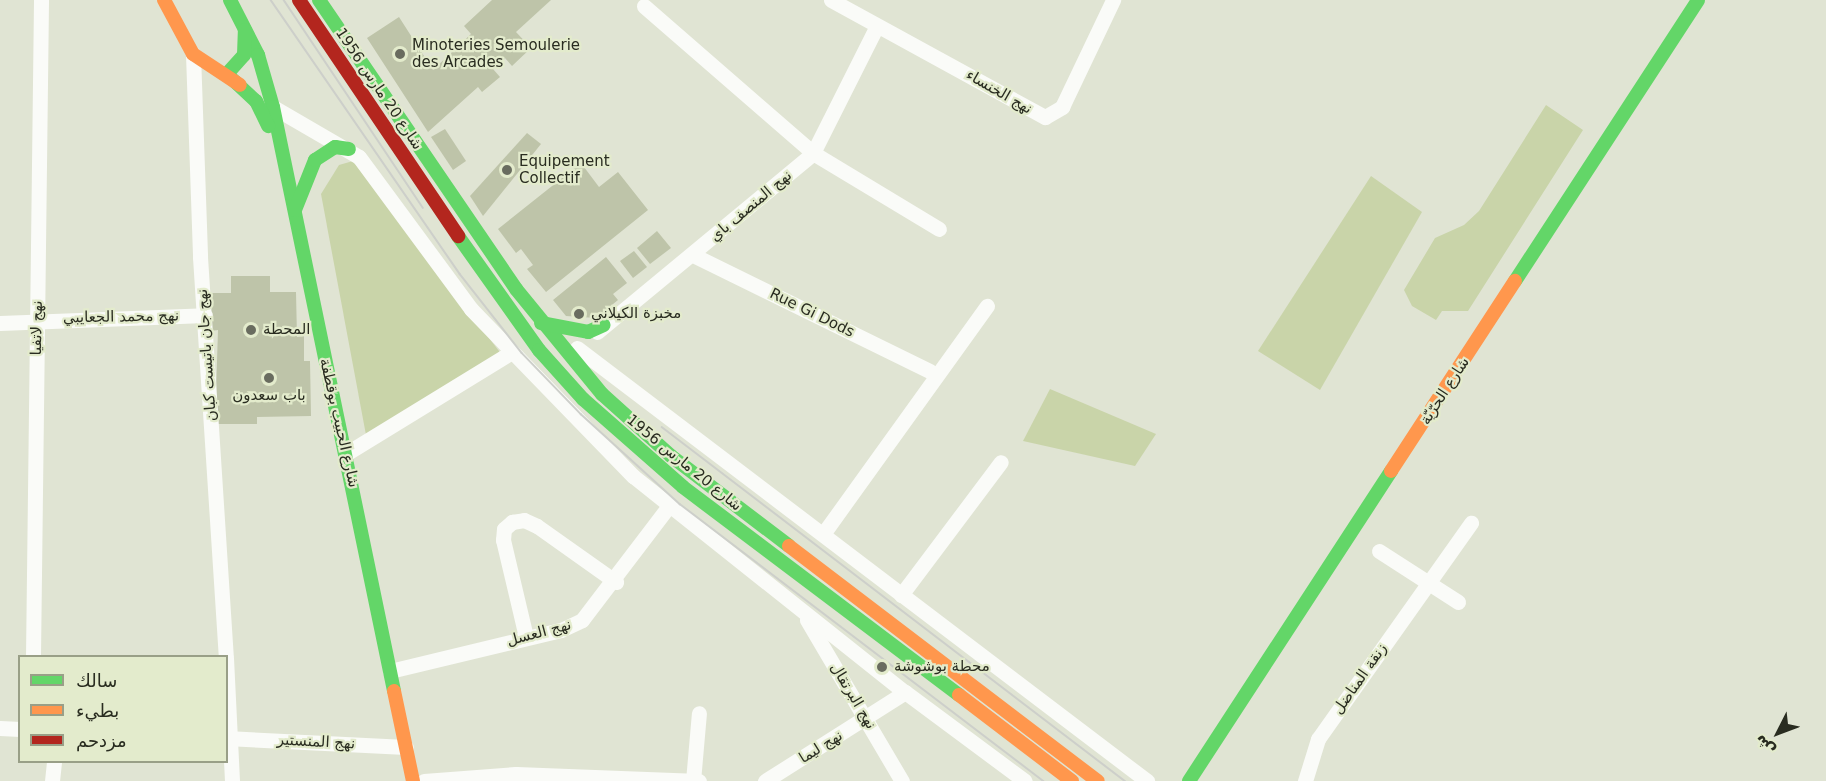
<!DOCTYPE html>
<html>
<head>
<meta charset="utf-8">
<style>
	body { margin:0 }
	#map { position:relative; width:1826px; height:781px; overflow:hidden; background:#e0e4d3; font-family:"DejaVu Sans","Noto Naskh Arabic",sans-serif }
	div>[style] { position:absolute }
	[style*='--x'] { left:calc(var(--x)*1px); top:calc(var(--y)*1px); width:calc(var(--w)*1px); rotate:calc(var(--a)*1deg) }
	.green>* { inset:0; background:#c9d4a9 }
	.building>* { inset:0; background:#bec4a9 }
	.street>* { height:15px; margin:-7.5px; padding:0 7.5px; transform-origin:7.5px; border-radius:7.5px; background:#fafbf8 }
	.fast>* { height:14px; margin:-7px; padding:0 7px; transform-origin:7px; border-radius:7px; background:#63d668 }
	.slow>* { height:14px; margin:-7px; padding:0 7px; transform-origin:7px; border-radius:7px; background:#ff974d }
	.jam>* { height:14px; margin:-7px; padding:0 7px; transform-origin:7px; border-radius:7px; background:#b3261e }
	.tram>* { height:1.5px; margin:-0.75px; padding:0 0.75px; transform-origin:0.75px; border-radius:0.75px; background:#cdcfca }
	.dots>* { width:16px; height:16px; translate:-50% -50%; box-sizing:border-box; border:3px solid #e3ebcc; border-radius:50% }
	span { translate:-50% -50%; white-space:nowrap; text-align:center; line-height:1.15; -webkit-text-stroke:4.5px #e3ebcc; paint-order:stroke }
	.poi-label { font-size:15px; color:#292c20 }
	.left { translate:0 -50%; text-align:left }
	.street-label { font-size:15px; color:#292c20 }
	.legend { position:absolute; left:18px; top:655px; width:210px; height:108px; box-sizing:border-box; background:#e3ebcc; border:2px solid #999f87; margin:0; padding:8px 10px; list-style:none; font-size:18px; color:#292c20 }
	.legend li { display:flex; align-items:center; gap:12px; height:30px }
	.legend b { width:30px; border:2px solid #999f87 }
	.north { position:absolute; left:1748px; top:703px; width:60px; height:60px; -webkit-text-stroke:4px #e3ebcc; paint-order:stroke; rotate:228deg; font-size:16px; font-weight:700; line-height:24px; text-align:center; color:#292c20 }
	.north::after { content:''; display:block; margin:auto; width:21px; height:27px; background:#292c20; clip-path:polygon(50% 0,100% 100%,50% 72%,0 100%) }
</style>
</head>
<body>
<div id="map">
	<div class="green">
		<i style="clip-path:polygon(1546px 105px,1583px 130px,1468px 311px,1442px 311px,1436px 320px,1412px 306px,1404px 290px,1435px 238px,1464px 225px,1479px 211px)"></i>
		<i style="clip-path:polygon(353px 161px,499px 351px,500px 360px,366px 435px,321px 194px,339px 165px)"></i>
		<i style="clip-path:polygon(1371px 176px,1422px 212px,1320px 390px,1258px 351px)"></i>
		<i style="clip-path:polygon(1050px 389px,1156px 434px,1135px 466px,1023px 441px)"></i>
	</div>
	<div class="building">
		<i style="clip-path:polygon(492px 0,551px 0,516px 32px,531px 48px,512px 66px,505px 58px,493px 69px,500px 77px,482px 92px,478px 87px,428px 132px,367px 38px,399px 17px,433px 70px,471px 34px,464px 26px)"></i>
		<i style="clip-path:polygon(445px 129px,466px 161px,453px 170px,431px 137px)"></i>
		<i style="clip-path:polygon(527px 133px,541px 144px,483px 216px,470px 196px)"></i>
		<i style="clip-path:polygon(581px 163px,599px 187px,618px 172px,648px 210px,546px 292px,527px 269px,533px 265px,521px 249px,516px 253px,498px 229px)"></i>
		<i style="clip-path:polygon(657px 231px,671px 248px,650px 264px,637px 248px)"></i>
		<i style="clip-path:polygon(634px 251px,647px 267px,633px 278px,620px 261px)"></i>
		<i style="clip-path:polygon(606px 257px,627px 283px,613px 294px,618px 300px,596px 318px,566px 316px,553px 300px)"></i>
		<i style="clip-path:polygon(231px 276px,270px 276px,270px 292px,296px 292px,297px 337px,304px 336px,304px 361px,310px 361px,311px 416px,257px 417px,257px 424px,215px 424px,218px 330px,211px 331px,208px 293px,231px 293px)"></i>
	</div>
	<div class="street">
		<i style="--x:831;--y:0;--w:244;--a:28.7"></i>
		<i style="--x:1045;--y:117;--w:20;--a:-30"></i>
		<i style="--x:1062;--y:107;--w:119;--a:-64.5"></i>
		<i style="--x:644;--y:6;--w:224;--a:41"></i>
		<i style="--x:813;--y:153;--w:147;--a:31.1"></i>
		<i style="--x:193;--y:54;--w:203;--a:88"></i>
		<i style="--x:200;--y:257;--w:400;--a:86.3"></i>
		<i style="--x:273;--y:107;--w:99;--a:30.2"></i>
		<i style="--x:359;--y:157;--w:189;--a:53.6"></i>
		<i style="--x:471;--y:309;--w:233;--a:45.9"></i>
		<i style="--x:633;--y:476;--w:347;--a:38.5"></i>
		<i style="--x:905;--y:692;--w:149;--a:36.6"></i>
		<i style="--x:693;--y:255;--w:264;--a:26.1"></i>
		<i style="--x:0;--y:323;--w:205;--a:-2.2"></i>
		<i style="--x:597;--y:332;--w:281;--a:-39.6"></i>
		<i style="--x:813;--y:153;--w:142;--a:-63.3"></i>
		<i style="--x:577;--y:348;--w:716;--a:37.22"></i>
		<i style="--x:347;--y:453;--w:191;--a:-31.5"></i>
		<i style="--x:823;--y:534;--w:281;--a:-54.3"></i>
		<i style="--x:1379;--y:551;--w:94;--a:32.8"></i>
		<i style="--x:901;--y:595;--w:166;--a:-53.1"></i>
		<i style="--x:807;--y:620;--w:187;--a:59.5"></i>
		<i style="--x:526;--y:637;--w:100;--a:-103.3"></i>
		<i style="--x:503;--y:540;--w:11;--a:-85"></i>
		<i style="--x:504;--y:529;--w:11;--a:-41"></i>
		<i style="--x:512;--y:522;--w:12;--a:-9"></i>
		<i style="--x:524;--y:520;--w:14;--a:25"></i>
		<i style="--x:537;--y:526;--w:97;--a:35.3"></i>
		<i style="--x:33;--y:656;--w:656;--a:-89.3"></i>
		<i style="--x:226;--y:658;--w:123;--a:87.2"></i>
		<i style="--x:390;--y:671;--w:176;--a:-13.5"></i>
		<i style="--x:561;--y:630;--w:23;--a:-25"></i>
		<i style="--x:582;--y:620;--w:143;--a:-52.7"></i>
		<i style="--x:0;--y:728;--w:20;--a:3"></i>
		<i style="--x:226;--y:738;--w:180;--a:2.9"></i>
		<i style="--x:52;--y:781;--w:19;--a:-84"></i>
		<i style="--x:424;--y:781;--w:92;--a:-4.4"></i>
		<i style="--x:516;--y:774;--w:183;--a:2.2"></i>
		<i style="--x:693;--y:781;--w:68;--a:-85"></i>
		<i style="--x:765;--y:781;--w:166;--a:-32.4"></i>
		<i style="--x:1305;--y:781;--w:44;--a:-72.8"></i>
		<i style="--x:1318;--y:739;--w:265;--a:-54.7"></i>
	</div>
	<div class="fast">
		<i style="--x:230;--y:0;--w:62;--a:63"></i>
		<i style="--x:258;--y:55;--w:54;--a:73.9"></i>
		<i style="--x:273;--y:107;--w:596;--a:78.29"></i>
		<i style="--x:319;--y:0;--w:350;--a:55.7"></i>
		<i style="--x:516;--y:289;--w:136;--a:50.7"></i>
		<i style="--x:602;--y:394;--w:93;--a:41.9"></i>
		<i style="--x:671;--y:456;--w:148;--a:37.3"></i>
		<i style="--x:226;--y:75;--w:27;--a:-48"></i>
		<i style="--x:244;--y:55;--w:25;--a:-88"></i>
		<i style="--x:231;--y:78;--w:34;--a:43"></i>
		<i style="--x:256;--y:101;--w:28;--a:64"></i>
		<i style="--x:295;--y:210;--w:54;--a:-68.2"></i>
		<i style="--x:315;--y:160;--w:24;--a:-33"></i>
		<i style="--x:335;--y:147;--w:14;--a:8"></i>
		<i style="--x:458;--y:236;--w:140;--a:54.6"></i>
		<i style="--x:539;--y:350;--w:66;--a:48.1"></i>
		<i style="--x:583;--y:399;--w:133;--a:41.3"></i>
		<i style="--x:683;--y:487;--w:346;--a:37"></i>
		<i style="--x:1515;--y:281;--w:335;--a:-56.9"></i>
		<i style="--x:541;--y:323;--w:48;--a:10.8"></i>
		<i style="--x:588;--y:332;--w:17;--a:-24"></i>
		<i style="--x:1189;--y:781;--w:370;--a:-56.9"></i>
	</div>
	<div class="slow">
		<i style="--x:164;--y:0;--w:61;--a:61.8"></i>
		<i style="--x:193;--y:54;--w:56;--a:33.4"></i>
		<i style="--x:1391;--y:471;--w:227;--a:-56.9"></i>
		<i style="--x:789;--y:546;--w:388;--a:37.3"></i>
		<i style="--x:394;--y:691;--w:92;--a:78.1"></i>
		<i style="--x:959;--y:695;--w:142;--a:37.3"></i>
	</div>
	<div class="jam">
		<i style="--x:299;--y:0;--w:285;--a:56"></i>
	</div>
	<div class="tram">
		<i style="--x:271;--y:0;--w:333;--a:55.4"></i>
		<i style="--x:460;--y:274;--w:100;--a:51.9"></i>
		<i style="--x:522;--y:353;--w:85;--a:46"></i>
		<i style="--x:581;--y:414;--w:134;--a:42.3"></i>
		<i style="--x:680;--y:504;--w:457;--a:37.3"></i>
		<i style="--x:284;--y:0;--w:250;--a:56.2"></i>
		<i style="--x:662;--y:427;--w:583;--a:37.4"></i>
	</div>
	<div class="dots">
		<i style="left:400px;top:54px;background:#696c5f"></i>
		<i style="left:507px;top:170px;background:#696c5f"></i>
		<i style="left:579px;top:314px;background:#696c5f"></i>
		<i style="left:251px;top:330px;background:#696c5f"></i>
		<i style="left:269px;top:378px;background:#696c5f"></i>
		<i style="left:882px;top:667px;background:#696c5f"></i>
	</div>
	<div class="poi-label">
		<span class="left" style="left:412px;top:54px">Minoteries Semoulerie<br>des Arcades</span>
		<span class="left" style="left:519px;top:170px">Equipement<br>Collectif</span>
		<span class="left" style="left:591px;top:314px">مخبزة الكيلاني</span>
		<span class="left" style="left:263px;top:330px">المحطة</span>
		<span style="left:269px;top:396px">باب سعدون</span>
		<span class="left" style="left:894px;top:667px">محطة بوشوشة</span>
	</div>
	<div class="street-label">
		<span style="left:379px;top:89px;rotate:56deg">شارع 20 مارس 1956</span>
		<span style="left:999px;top:92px;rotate:30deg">نهج الخنساء</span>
		<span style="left:751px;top:206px;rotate:-40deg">نهج المنصف باي</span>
		<span style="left:812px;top:313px;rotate:26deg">Rue Gi Dods</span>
		<span style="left:121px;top:317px;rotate:-1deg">نهج محمد الجعايبي</span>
		<span style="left:37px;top:328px;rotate:-89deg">نهج لاتفيا</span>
		<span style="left:207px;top:355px;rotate:-94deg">نهج جان باتيست كبان</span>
		<span style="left:1445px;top:391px;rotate:-57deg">شارع الحرّيّة</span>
		<span style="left:339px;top:423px;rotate:77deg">شارع الحبيب بوقطفة</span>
		<span style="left:684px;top:463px;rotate:39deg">شارع 20 مارس 1956</span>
		<span style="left:539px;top:633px;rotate:-15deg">نهج العسل</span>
		<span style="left:1360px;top:679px;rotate:-55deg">زنقة المناضل</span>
		<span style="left:853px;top:696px;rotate:59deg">نهج البرتقال</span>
		<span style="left:316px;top:742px;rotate:3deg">نهج المنستير</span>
		<span style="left:821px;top:747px;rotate:-32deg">نهج ليما</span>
	</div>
	<ul class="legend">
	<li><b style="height:8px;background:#63d668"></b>سالك</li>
	<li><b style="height:8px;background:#ff974d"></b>بطيء</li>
	<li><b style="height:8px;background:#b3261e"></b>مزدحم</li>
	</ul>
	<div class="north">ش</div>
</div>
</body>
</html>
